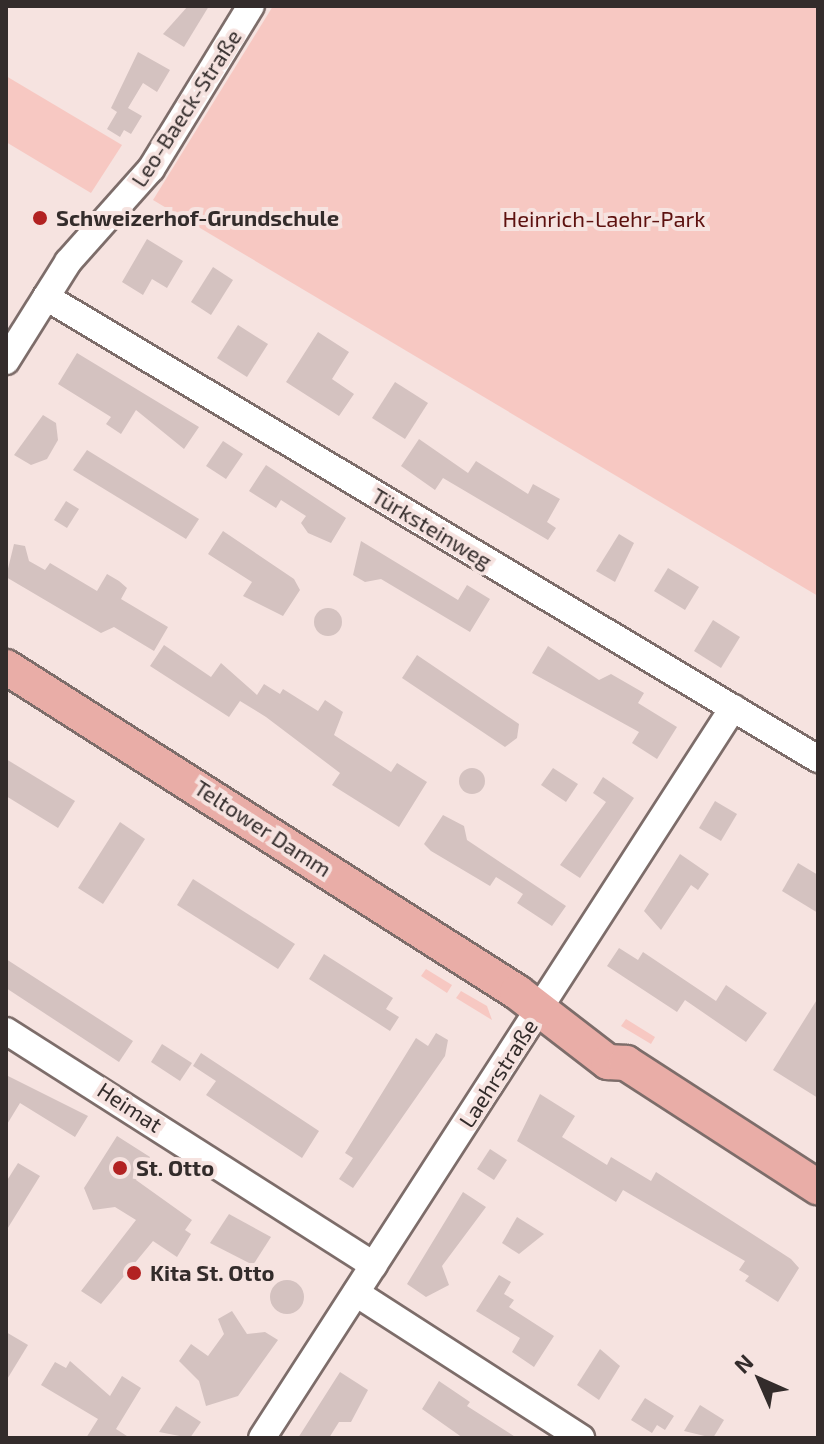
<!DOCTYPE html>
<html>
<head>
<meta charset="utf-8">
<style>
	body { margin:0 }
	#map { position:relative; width:824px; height:1444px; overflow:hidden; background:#f6e3e0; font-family:"Exo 2",sans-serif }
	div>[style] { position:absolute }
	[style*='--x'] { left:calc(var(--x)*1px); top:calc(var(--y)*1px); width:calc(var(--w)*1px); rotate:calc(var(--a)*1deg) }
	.green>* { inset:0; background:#f7c8c2 }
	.building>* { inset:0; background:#d4c2c0 }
	.round { border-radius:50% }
	.roads { filter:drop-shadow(2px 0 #7d6d6a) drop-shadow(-2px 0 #7d6d6a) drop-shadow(0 2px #7d6d6a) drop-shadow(0 -2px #7d6d6a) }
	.minor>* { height:26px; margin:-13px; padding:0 13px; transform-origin:13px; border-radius:13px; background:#fff }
	.major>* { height:34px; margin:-17px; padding:0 17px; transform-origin:17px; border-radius:17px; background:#e9ada7 }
	.dots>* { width:22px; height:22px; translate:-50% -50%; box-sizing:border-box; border:4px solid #f6e3e0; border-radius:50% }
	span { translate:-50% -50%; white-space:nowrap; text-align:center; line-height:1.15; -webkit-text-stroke:8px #f6e3e0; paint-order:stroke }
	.street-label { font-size:22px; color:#332c2b }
	.poi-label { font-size:22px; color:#332c2b; font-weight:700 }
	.left { translate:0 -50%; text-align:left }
	.park-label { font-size:22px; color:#5d110f }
	.frame { position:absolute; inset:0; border:8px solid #332c2b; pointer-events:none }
	.north { position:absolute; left:720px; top:1340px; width:80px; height:80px; -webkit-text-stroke:6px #f6e3e0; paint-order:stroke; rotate:315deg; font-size:22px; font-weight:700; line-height:32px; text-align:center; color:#332c2b }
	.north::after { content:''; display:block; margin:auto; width:28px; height:36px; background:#332c2b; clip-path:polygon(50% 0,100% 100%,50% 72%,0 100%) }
</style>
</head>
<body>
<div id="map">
	<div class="green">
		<i style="clip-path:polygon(273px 6px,818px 6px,818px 596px,153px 200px)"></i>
		<i style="clip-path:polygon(6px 76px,122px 145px,91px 193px,6px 142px)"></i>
		<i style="clip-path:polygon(426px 969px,452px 985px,447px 993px,421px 976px)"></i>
		<i style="clip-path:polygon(461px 991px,487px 1006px,492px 1020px,456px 998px)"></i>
		<i style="clip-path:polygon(626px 1019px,655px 1037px,651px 1044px,621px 1026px)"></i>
	</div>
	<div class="building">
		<i style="clip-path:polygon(188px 6px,209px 6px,184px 47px,163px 34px)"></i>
		<i style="clip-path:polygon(138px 52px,170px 70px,157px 92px,143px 83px,128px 108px,142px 116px,131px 134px,124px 130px,120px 137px,107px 129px,117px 112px,111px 108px)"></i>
		<i style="clip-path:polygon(147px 239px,183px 261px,167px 288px,152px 279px,143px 295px,122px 282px)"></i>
		<i style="clip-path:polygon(213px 267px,233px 280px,211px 315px,191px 302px)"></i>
		<i style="clip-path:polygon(238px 325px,268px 344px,247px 377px,217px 358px)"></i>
		<i style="clip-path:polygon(318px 332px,349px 352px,332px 379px,354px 394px,339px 416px,286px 382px)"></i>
		<i style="clip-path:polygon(77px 353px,199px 427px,184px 449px,136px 410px,121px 434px,106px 424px,111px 417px,58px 384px)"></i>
		<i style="clip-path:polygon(395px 382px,428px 403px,405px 439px,372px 418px)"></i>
		<i style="clip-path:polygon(43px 415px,56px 423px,58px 440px,47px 459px,31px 465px,14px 455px)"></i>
		<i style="clip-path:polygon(419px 439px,468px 473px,476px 461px,528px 494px,533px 484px,560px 499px,547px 522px,556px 528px,548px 540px,443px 478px,435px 490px,401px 466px)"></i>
		<i style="clip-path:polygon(223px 441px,243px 454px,226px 479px,206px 466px)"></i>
		<i style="clip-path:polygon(87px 450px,199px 519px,186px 539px,73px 470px)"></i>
		<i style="clip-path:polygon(266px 465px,346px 518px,331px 543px,308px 533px,301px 523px,306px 516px,281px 500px,276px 508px,249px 491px)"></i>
		<i style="clip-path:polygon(66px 501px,79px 509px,67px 528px,54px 520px)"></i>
		<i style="clip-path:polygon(223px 531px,294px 579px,300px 590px,283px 616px,243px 596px,252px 582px,208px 554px)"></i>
		<i style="clip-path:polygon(619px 534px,634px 543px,615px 582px,596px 571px)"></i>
		<i style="clip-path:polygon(361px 541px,458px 600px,467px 585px,490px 599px,470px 632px,381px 579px,365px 582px,353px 575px)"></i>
		<i style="clip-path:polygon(14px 544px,25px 546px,29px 561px,45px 570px,50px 563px,97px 591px,107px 574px,119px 581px,127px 588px,121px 599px,168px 627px,154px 651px,114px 627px,101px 633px,6px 577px)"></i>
		<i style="clip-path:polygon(668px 568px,699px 587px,685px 610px,654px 591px)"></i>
		<i class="round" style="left:314px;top:608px;width:28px;height:28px"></i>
		<i style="clip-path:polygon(713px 620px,740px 637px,721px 668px,694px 651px)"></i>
		<i style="clip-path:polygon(164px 645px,211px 677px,221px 663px,257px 695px,264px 684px,280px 694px,283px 689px,318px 711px,325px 700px,343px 712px,334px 735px,391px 772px,397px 763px,427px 782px,399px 827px,332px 785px,340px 773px,266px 717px,240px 701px,229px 717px,150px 666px)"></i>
		<i style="clip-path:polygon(548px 646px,599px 680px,611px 674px,644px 693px,638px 703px,677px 727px,657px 759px,632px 743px,639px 732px,532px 673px)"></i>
		<i style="clip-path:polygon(417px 655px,519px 724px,517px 738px,505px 747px,402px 678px)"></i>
		<i style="clip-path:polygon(6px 759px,75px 801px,58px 828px,6px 796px)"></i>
		<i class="round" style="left:459px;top:768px;width:26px;height:26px"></i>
		<i style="clip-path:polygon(553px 768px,578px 784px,566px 802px,541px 785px)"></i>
		<i style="clip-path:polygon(603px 777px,634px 798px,580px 878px,560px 865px,606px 802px,593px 793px)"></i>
		<i style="clip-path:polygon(715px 801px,737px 814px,721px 841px,699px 828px)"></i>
		<i style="clip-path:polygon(443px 815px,464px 826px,467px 840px,566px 906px,552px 926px,517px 903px,523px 894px,496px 877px,490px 886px,431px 851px,424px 844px)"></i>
		<i style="clip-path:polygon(120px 822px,145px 839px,103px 904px,78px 888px)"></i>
		<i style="clip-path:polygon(680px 854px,709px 874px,698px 890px,691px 885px,661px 930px,644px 911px)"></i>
		<i style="clip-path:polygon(798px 863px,818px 875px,818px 913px,782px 891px)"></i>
		<i style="clip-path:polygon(193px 879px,295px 944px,278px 969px,177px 905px)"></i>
		<i style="clip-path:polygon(619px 948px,638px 960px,643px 952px,716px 1001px,726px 985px,767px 1013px,746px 1042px,685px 1000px,677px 1012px,607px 966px)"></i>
		<i style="clip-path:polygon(324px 954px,393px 998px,386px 1009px,399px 1017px,390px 1031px,309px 979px)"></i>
		<i style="clip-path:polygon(6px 959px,133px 1041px,119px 1062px,6px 988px)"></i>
		<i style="clip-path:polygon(818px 998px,818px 1098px,773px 1070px)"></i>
		<i style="clip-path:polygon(436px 1033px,448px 1040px,445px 1056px,353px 1188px,339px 1179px,353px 1158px,345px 1153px,416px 1038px,428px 1046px)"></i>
		<i style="clip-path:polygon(162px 1044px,192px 1063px,180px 1081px,151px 1062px)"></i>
		<i style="clip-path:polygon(201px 1053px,319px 1131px,302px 1158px,206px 1095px,216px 1081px,193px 1066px)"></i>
		<i style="clip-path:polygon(6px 1075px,88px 1116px,75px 1137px,20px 1103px,6px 1126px)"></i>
		<i style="clip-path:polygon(540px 1094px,575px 1116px,562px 1137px,607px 1165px,611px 1157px,651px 1181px,656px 1172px,791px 1259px,799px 1268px,778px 1302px,745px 1281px,749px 1276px,739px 1270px,745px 1261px,623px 1190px,616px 1202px,517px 1141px)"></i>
		<i style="clip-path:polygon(117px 1136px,150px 1157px,136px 1180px,192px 1220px,185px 1230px,191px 1234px,177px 1257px,153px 1241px,101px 1304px,81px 1291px,136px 1220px,115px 1207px,93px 1210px,84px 1188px)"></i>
		<i style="clip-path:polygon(490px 1149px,507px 1160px,494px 1180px,477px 1169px)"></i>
		<i style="clip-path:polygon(18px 1163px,40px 1176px,6px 1231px,6px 1182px)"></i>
		<i style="clip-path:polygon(463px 1192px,486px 1207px,442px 1266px,449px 1285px,426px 1297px,407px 1284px)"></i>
		<i style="clip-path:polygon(229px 1214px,271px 1237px,253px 1265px,210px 1243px)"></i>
		<i style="clip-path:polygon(517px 1217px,544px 1234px,519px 1254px,502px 1243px)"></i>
		<i style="clip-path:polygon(499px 1275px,511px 1282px,504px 1294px,514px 1300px,509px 1307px,554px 1336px,534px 1367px,512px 1352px,520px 1338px,476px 1311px)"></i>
		<i class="round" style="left:270px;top:1280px;width:34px;height:34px"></i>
		<i style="clip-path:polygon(232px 1311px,247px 1334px,265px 1332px,278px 1340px,238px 1396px,206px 1406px,199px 1381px,179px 1361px,191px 1344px,208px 1356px,224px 1334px,218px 1319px)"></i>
		<i style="clip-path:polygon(6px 1332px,28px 1345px,6px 1381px)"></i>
		<i style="clip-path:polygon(600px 1349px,620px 1366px,599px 1400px,577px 1385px)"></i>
		<i style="clip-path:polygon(70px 1361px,110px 1396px,122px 1376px,141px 1388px,116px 1429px,130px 1438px,86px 1438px,98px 1419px,41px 1385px,55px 1362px,66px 1368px)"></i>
		<i style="clip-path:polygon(340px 1372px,368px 1390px,351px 1422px,339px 1422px,329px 1438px,298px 1438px)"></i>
		<i style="clip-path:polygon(439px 1381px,470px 1402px,467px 1406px,517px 1438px,463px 1438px,422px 1409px)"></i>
		<i style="clip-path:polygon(645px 1398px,674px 1416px,665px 1430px,657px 1425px,652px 1433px,631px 1420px)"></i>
		<i style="clip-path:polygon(700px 1405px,724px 1420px,713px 1438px,684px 1431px)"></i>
		<i style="clip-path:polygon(176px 1406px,201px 1422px,190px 1438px,159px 1432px)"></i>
	</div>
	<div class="roads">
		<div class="minor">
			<i style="--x:46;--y:297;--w:900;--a:30.9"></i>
			<i style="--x:6;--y:361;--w:117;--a:-57.9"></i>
			<i style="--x:68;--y:262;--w:125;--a:-48.3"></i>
			<i style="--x:151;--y:169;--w:191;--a:-58.5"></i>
			<i style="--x:6;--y:1031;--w:436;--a:32.5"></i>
			<i style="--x:356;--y:1293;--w:268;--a:32.8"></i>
			<i style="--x:262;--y:1438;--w:869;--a:-57.17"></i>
		</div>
		<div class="major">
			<i style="--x:6;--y:667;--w:606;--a:32.46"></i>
			<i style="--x:517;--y:992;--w:115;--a:37.6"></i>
			<i style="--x:608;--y:1062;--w:18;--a:3"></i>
			<i style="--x:626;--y:1063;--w:229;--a:32.9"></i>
		</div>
	</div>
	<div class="dots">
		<i style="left:40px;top:218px;background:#b22222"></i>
		<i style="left:120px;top:1168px;background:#b22222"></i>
		<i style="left:134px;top:1273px;background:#b22222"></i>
	</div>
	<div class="street-label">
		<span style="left:186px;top:108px;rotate:-57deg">Leo-Baeck-Straße</span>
		<span style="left:432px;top:528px;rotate:31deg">Türksteinweg</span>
		<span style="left:263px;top:828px;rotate:33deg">Teltower Damm</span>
		<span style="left:498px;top:1073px;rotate:-57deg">Laehrstraße</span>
		<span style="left:130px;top:1107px;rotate:33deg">Heimat</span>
	</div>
	<div class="poi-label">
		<span class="left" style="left:56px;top:218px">Schweizerhof-Grundschule</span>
		<span class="left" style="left:136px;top:1168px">St. Otto</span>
		<span class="left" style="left:150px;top:1273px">Kita St. Otto</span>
	</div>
	<div class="park-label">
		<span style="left:604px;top:219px">Heinrich-Laehr-Park</span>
	</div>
	<div class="frame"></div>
	<div class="north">N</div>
</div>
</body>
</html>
